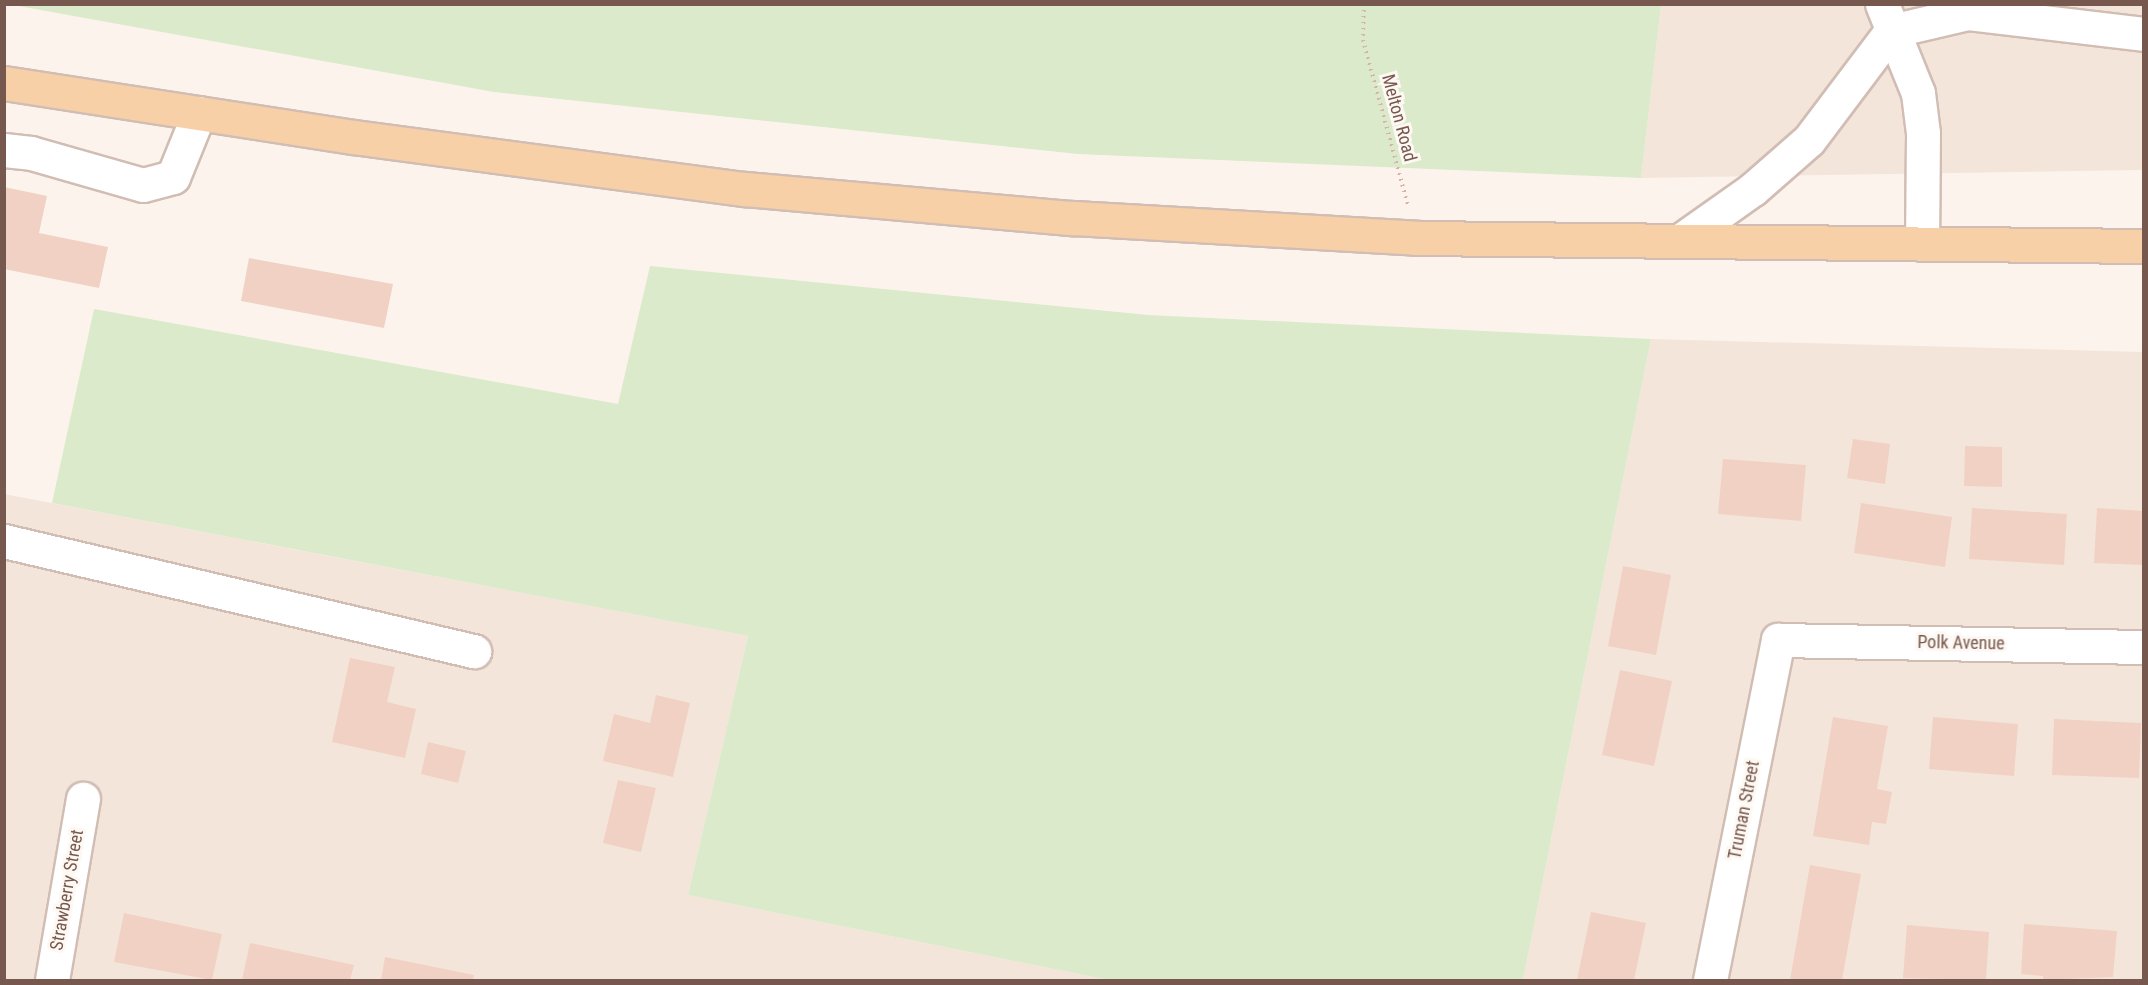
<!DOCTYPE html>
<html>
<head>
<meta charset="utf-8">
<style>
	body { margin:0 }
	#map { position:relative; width:2148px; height:985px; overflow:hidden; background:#fcf4ec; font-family:"Roboto Condensed",sans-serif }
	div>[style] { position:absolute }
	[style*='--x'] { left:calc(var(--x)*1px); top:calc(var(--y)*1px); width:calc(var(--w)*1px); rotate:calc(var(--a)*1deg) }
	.residential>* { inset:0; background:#f4e5da }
	.green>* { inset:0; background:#dbeaca }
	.building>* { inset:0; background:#f1d1c4 }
	.path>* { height:4px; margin-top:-2px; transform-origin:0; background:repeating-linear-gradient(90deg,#d6b3a7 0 1.5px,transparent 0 6px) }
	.roads { filter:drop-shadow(2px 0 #d1bdb4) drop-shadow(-2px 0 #d1bdb4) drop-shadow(0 2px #d1bdb4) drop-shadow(0 -2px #d1bdb4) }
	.minor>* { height:33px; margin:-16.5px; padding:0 16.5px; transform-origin:16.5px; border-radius:16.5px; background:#fff }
	.major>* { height:33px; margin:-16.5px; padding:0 16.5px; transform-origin:16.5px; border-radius:16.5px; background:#f7d0a8 }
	span { translate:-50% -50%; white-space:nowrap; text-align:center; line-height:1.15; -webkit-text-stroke:6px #fef8f3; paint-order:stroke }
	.street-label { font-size:18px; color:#77584f }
	.frame { position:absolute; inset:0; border:6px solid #77584f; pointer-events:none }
</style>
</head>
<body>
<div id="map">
	<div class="residential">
		<i style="clip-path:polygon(1661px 5px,2143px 5px,2143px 170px,1641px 178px)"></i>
		<i style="clip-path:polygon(1651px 339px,2143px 352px,2143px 980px,1523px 980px)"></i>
		<i style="clip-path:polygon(4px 494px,748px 636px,688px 895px,1109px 980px,5px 980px)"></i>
	</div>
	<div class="green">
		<i style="clip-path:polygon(13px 5px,1661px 4px,1661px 5px,1641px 178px,1078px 154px,494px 92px)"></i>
		<i style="clip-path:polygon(650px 266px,1148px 315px,1651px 339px,1523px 980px,1109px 980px,688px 895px,748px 636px,52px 503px,94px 309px,618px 404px)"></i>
	</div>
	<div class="building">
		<i style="clip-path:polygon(4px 187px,47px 196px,39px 233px,108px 247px,99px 288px,4px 269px)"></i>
		<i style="clip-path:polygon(249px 258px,393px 284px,384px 328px,241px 301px)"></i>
		<i style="clip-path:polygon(1853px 439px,1890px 444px,1885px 484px,1847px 478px)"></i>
		<i style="clip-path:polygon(1965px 446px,2002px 447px,2002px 487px,1964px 486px)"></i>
		<i style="clip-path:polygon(1723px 459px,1806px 465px,1801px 521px,1718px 514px)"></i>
		<i style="clip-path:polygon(1861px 503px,1952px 517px,1945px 567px,1854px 553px)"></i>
		<i style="clip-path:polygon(1972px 508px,2067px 514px,2064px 565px,1969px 559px)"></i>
		<i style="clip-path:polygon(2097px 508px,2144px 511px,2144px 565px,2094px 563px)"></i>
		<i style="clip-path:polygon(1623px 566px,1671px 575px,1656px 655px,1608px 646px)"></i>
		<i style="clip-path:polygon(350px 658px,395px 667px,387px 702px,416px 709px,405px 758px,332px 742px)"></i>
		<i style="clip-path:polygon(1620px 670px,1672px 681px,1654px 766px,1602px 755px)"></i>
		<i style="clip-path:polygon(656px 695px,690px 703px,673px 777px,603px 761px,614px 714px,650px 723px)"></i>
		<i style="clip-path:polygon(1833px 717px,1888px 726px,1877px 789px,1892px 792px,1886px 824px,1872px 822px,1869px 845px,1813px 836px)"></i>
		<i style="clip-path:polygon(1933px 717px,2018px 724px,2014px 776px,1929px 769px)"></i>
		<i style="clip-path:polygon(2054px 719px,2141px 723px,2139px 778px,2052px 775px)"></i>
		<i style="clip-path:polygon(428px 742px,466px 751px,458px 783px,421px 774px)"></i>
		<i style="clip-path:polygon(618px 780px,656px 788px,641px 852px,603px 843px)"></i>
		<i style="clip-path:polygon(1810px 865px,1861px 874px,1842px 980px,1790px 980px)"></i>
		<i style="clip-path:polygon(1591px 912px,1646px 923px,1634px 980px,1577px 980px)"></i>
		<i style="clip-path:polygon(124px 913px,222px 934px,212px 980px,114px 962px)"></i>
		<i style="clip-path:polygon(2024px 924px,2117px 931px,2113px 977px,2043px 980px,2043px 976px,2021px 974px)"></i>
		<i style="clip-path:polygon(1907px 925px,1989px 932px,1986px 980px,1903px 978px)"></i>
		<i style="clip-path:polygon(250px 943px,354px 965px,350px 980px,242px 980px)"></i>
		<i style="clip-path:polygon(385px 957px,474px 975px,473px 980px,381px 980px)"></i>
	</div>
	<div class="path">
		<i style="--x:1364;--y:4;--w:36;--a:92"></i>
		<i style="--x:1363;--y:40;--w:172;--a:74.8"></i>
	</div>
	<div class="roads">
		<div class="minor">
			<i style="--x:1882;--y:4;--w:96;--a:68"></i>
			<i style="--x:1918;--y:93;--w:40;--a:82.9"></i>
			<i style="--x:1923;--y:133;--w:111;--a:90.5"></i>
			<i style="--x:4;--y:150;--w:27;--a:6"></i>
			<i style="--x:31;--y:153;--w:116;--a:15.9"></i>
			<i style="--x:143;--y:185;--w:31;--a:-15"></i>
			<i style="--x:173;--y:177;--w:69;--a:-67.9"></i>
			<i style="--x:1681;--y:240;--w:88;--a:-35.3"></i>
			<i style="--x:1753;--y:189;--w:74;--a:-41.2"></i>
			<i style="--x:1809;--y:140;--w:136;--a:-53"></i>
			<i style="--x:1891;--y:31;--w:79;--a:-13.2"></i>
			<i style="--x:1968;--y:13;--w:177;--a:6.8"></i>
			<i style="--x:4;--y:541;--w:483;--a:13.2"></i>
			<i style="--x:52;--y:980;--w:184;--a:-80.3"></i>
			<i style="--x:1710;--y:980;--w:347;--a:-78.7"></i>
			<i style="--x:1778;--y:640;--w:366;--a:1.1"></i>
		</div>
		<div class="major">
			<i style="--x:4;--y:83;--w:354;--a:8.8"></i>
			<i style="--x:354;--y:137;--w:394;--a:7.6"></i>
			<i style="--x:745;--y:189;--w:329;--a:5.1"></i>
			<i style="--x:1073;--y:218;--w:345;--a:3.3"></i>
			<i style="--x:1417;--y:238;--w:727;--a:0.63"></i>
		</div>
	</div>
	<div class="street-label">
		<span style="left:1399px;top:118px;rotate:75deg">Melton Road</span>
		<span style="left:1961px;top:643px;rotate:1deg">Polk Avenue</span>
		<span style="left:1744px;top:810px;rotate:-79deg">Truman Street</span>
		<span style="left:67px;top:890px;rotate:-80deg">Strawberry Street</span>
	</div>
	<div class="frame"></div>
</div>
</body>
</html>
